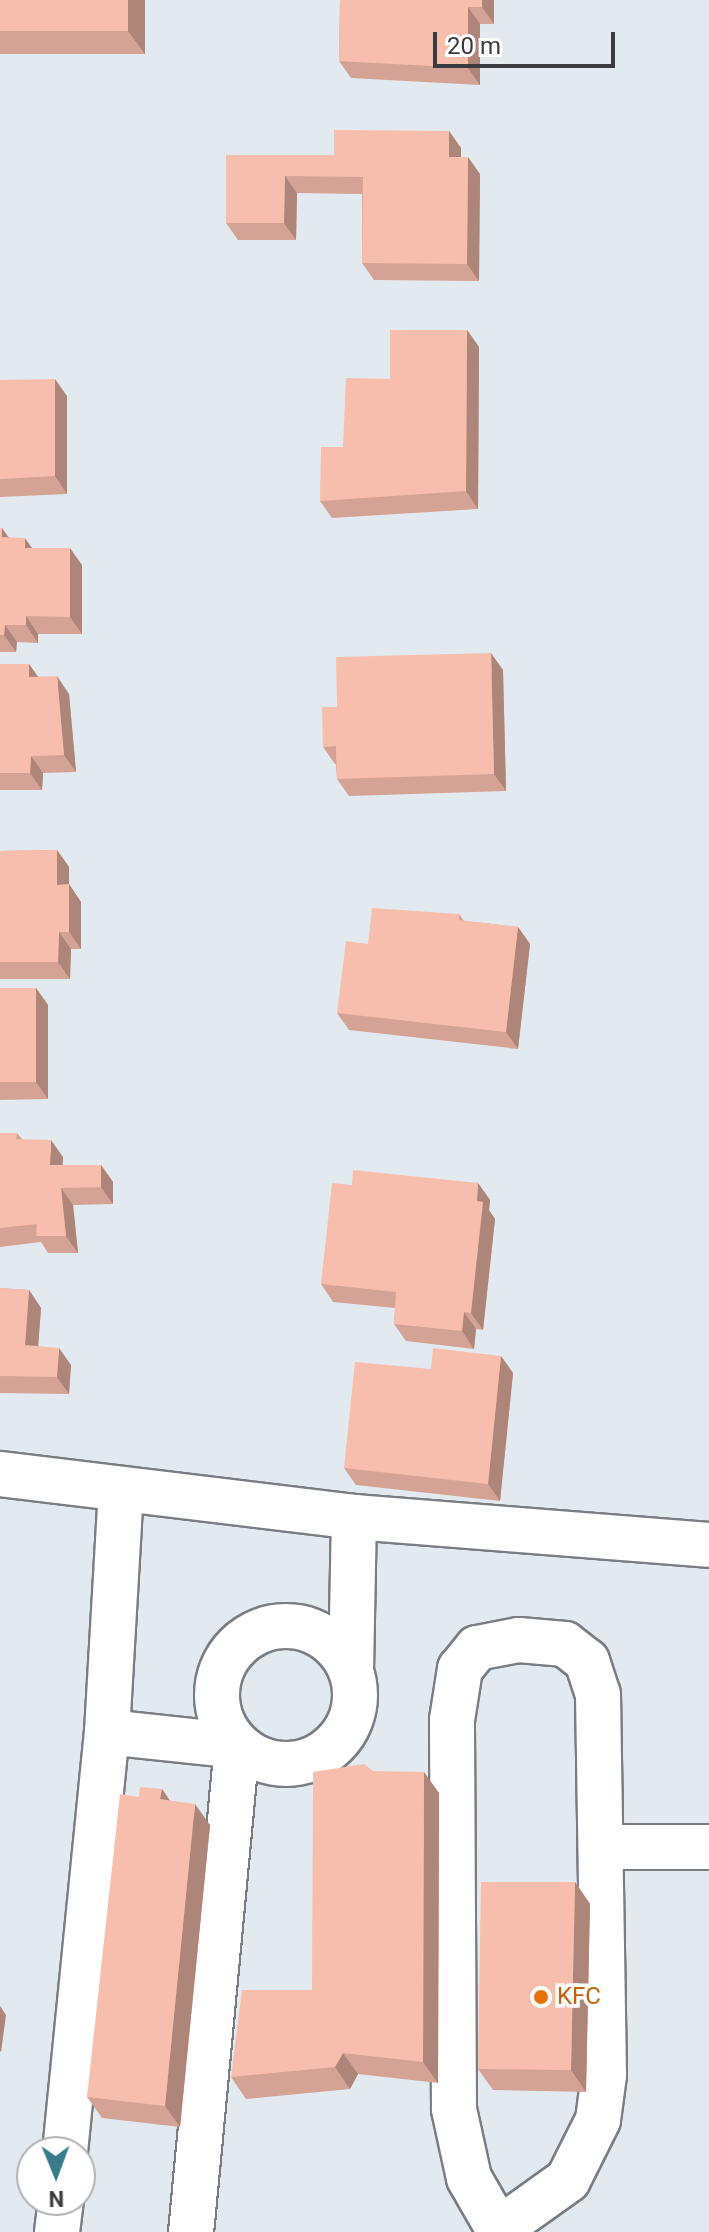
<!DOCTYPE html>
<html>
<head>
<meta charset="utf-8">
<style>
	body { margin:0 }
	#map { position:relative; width:709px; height:2232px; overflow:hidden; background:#e3eaef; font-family:Roboto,sans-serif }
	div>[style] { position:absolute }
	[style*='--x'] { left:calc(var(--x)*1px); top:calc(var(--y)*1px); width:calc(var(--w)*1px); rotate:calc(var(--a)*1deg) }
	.roads { filter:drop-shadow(2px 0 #787e83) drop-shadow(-2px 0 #787e83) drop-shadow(0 2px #787e83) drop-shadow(0 -2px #787e83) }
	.minor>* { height:44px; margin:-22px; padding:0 22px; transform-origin:22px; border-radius:22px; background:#fff }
	.minor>.ring { margin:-22px; padding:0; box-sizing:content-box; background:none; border:44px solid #fff; border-radius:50% }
	.wall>* { inset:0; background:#d5a395 }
	.shaded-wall>* { inset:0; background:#ae8579 }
	.building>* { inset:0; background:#f8bead }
	.dots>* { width:22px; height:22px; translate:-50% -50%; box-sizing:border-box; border:4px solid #fff; border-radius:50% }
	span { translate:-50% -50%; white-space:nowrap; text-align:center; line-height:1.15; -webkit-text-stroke:7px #fff; paint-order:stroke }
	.food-label { font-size:24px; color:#c56008 }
	.left { translate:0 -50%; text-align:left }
	.north { position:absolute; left:16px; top:2136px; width:80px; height:80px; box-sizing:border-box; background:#fff; border:2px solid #b0b1b2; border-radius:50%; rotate:179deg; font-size:22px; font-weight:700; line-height:32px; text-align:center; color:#393b3e }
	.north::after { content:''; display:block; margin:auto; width:28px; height:36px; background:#377c8a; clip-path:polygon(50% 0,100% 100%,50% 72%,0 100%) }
	.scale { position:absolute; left:433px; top:32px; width:182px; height:36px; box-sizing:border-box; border:4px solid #393b3e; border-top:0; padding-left:10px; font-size:24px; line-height:28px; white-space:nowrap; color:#393b3e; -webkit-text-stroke:6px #fff; paint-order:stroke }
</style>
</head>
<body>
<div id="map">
	<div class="roads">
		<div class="minor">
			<i style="--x:0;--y:1474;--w:357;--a:6.9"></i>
			<i style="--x:354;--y:1517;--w:356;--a:4.5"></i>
			<i class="ring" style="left:217px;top:1626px;width:94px;height:94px"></i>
			<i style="--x:351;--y:1671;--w:154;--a:-88.9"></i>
			<i style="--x:107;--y:1732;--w:131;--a:6.1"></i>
			<i style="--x:237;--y:1746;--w:488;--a:95.4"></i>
			<i style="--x:603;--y:1847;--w:106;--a:0"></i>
			<i style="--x:65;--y:2152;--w:422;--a:-84.3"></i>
			<i style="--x:107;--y:1732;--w:243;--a:-86.7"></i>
			<i style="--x:57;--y:2232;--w:32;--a:-83"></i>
			<i style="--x:500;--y:2232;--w:62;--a:-119.9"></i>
			<i style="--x:469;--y:2178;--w:71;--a:-102.3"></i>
			<i style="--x:454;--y:2109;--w:389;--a:-90.3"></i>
			<i style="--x:452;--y:1720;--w:52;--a:-81.1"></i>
			<i style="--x:460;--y:1669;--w:27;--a:-51"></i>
			<i style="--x:477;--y:1648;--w:43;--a:-10.8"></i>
			<i style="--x:519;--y:1640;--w:46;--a:5"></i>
			<i style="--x:565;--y:1644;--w:28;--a:38"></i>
			<i style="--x:587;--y:1661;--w:35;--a:72"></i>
			<i style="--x:598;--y:1694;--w:381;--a:89.1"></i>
			<i style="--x:604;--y:2075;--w:45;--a:97.6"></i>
			<i style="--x:598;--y:2120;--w:67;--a:116.6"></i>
			<i style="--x:568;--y:2180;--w:82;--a:144.4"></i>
		</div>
	</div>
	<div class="wall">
		<i style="clip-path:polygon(0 0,145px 0,145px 54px,0 54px)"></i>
		<i style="clip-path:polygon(340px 0,494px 0,494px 24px,480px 24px,480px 85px,351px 78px,339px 61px)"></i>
		<i style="clip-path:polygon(449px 131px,461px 148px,461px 157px,480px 174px,479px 281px,374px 280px,362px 263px,362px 194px,297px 193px,296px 240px,238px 240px,226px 223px,226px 155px,334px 155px)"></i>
		<i style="clip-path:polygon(467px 330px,479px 347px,478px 509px,332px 518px,320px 501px,343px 447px,390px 379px)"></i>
		<i style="clip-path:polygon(0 380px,67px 396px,67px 494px,0 497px)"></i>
		<i style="clip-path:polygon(0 528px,2px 528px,8px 537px,32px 548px,82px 565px,82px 634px,38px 634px,38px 643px,17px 642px,16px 652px,0 652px)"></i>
		<i style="clip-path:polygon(0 664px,29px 664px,38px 677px,69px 694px,76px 772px,43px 773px,42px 790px,0 790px)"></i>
		<i style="clip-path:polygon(503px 670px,506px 791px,349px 796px,337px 779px,336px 764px,335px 764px,323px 747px,337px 707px)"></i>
		<i style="clip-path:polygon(57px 850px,69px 867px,69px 884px,81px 902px,81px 949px,71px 949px,70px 979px,0 979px,0 851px)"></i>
		<i style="clip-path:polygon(459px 914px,464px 921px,518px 927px,530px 944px,518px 1049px,349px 1030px,337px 1013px)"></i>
		<i style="clip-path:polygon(0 988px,36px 988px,48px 1005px,48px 1099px,0 1100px)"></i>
		<i style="clip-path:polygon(0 1133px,17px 1133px,22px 1139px,63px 1157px,62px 1165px,101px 1165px,113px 1182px,113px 1204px,73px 1205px,78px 1253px,48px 1253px,41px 1242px,0 1247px)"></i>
		<i style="clip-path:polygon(478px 1183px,490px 1200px,489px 1210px,495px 1219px,483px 1330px,476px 1329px,474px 1349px,406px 1341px,394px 1324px,395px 1308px,333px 1302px,321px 1284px,352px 1185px)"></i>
		<i style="clip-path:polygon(0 1288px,29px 1290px,41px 1308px,38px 1346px,71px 1365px,69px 1394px,0 1393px)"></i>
		<i style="clip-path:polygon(501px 1356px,513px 1373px,500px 1501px,356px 1485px,344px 1468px,431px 1369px)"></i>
		<i style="clip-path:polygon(373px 1771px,439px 1793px,438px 2083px,358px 2074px,350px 2089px,246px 2099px,231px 2077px,312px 1990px)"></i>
		<i style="clip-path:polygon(162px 1789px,170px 1801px,210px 1825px,180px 2127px,102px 2118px,87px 2097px,139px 1797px)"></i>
		<i style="clip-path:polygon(575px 1882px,590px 1904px,586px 2092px,493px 2090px,478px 2069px)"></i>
	</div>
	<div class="shaded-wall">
		<i style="clip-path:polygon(128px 0,145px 0,145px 54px,128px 31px)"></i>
		<i style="clip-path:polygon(482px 0,494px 0,494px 24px,482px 7px)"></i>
		<i style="clip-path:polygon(468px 7px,480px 24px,480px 85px,468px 68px)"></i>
		<i style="clip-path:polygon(449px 131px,461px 148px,461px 174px,449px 157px)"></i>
		<i style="clip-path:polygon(468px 157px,480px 174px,479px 281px,467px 264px)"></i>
		<i style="clip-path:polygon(285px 176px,297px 193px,296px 240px,284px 223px)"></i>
		<i style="clip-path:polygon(467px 330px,479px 347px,478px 509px,466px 491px)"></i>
		<i style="clip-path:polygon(55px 379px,67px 396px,67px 494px,55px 476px)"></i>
		<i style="clip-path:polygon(2px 528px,14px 545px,2px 537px)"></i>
		<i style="clip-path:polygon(25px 538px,37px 555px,25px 548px)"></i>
		<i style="clip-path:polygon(70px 548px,82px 565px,82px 634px,70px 617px)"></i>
		<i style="clip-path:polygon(26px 616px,38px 634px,38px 643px,26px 625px)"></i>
		<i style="clip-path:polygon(5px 625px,17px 642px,16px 652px,4px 635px)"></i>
		<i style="clip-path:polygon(491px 653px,503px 670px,506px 791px,494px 774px)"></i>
		<i style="clip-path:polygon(29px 664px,41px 681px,29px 677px)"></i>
		<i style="clip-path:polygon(57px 676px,69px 694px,76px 772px,64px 755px)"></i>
		<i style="clip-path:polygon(31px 756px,43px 773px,42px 790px,30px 773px)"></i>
		<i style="clip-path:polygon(57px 850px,69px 867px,69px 902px,57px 885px)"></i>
		<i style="clip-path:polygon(69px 884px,81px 902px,81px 949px,69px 932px)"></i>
		<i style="clip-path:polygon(518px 927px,530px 944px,518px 1049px,506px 1032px)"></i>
		<i style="clip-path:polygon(59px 932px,71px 949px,70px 979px,58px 962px)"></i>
		<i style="clip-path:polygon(36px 988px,48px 1005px,48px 1099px,36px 1082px)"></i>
		<i style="clip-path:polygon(51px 1140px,63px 1157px,62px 1182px,50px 1165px)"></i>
		<i style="clip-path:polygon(101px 1165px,113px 1182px,113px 1204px,101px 1187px)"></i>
		<i style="clip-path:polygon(478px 1183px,490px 1200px,489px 1210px,495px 1219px,483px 1330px,471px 1313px)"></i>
		<i style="clip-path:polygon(61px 1188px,73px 1205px,78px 1253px,66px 1236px)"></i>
		<i style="clip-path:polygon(29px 1290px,41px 1308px,37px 1362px,25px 1345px)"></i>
		<i style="clip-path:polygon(464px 1312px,476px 1329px,474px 1349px,462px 1331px)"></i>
		<i style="clip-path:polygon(59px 1348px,71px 1365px,69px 1394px,57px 1377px)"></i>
		<i style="clip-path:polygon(501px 1356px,513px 1373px,500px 1501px,488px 1484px)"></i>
		<i style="clip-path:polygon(424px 1772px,439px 1793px,438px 2083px,423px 2062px)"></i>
		<i style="clip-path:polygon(162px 1789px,177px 1811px,160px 1799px)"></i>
		<i style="clip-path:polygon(195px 1804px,210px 1825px,180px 2127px,165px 2106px)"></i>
		<i style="clip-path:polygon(575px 1882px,590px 1904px,586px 2092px,571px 2070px)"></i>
		<i style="clip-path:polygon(0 2006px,6px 2015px,1px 2052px,0 2051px)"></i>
		<i style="clip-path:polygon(343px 2053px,358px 2074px,350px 2089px,335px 2067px)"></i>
	</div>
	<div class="building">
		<i style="clip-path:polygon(0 0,128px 0,128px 31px,0 31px)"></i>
		<i style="clip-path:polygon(340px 0,482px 0,482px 7px,468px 7px,468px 68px,339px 61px)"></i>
		<i style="clip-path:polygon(334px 130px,449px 131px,449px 157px,468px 157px,467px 264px,362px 263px,363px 177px,285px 176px,284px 223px,226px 223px,226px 155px,334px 155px)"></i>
		<i style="clip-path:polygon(390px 330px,467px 330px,466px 491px,320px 501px,321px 447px,343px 447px,346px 378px,390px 379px)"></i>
		<i style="clip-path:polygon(55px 379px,55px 476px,0 479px,0 380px)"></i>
		<i style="clip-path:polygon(0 528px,2px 528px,2px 537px,25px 538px,25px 548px,70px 548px,70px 617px,26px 616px,26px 625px,5px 625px,4px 635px,0 635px)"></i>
		<i style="clip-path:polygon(491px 653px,494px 774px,337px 779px,336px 746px,323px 747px,322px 707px,337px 707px,336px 657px)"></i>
		<i style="clip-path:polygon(0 664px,29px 664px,29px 677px,57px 676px,64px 755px,31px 756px,30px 773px,0 773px)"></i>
		<i style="clip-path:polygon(57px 850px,57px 885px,69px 884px,69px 932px,59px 932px,58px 962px,0 962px,0 851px)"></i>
		<i style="clip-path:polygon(372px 908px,459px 914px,459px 920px,518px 927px,506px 1032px,337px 1013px,346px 941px,368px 944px)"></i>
		<i style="clip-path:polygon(0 988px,36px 988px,36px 1082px,0 1082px)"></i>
		<i style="clip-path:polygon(0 1133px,17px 1133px,16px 1139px,51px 1140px,50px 1165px,101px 1165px,101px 1187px,61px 1188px,66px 1236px,36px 1236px,37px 1224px,0 1228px)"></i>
		<i style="clip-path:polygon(353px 1170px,478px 1183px,477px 1201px,483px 1202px,471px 1313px,464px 1312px,462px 1331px,394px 1324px,396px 1292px,321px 1284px,332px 1183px,352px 1185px)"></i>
		<i style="clip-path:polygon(0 1288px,29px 1290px,25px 1345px,59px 1348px,57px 1377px,0 1376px)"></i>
		<i style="clip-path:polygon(433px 1348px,501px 1356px,488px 1484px,344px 1468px,355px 1362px,431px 1369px)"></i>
		<i style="clip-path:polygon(364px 1764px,373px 1771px,424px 1772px,423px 2062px,343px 2053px,335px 2067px,231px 2077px,242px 1990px,312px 1990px,313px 1772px)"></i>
		<i style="clip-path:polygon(140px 1787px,162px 1789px,160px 1799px,195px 1804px,165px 2106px,87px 2097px,120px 1794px,139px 1797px)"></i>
		<i style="clip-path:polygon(481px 1882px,575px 1882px,571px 2070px,478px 2069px)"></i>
	</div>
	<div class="dots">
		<i style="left:541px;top:1997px;background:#e8710a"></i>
	</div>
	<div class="food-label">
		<span class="left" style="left:557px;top:1997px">KFC</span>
	</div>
	<div class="north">N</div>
	<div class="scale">20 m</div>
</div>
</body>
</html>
